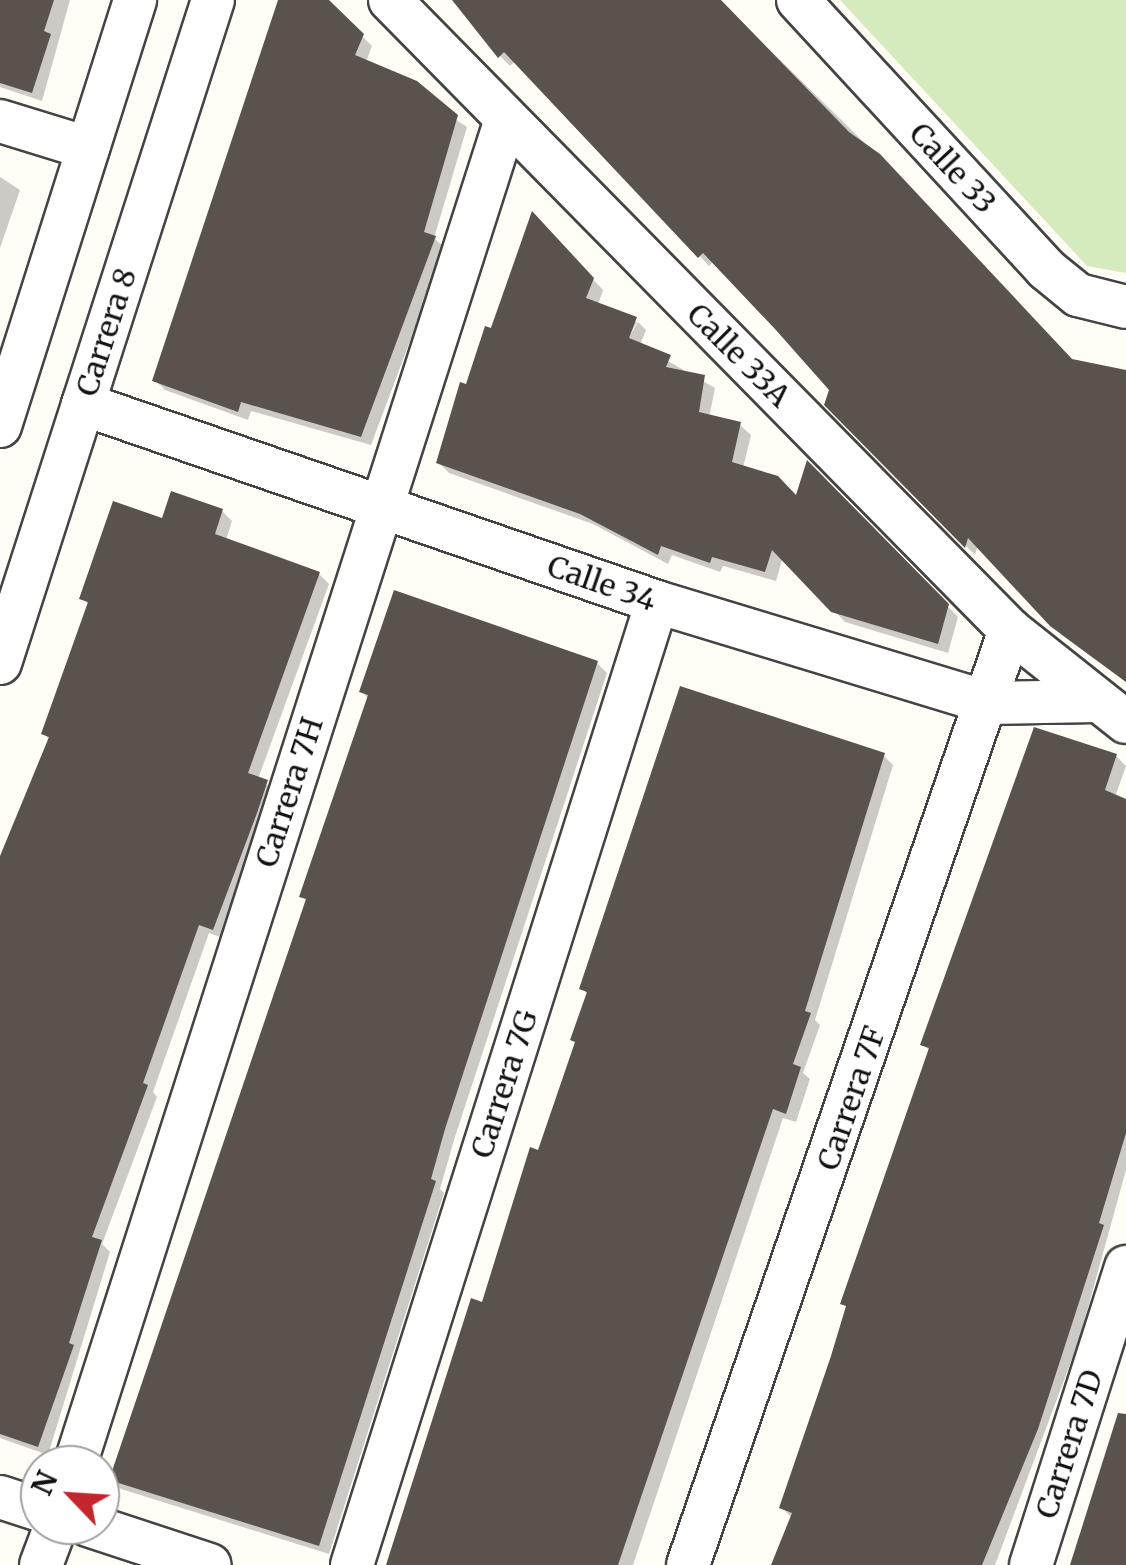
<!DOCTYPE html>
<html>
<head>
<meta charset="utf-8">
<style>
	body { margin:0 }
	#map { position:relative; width:1126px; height:1565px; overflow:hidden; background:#fffdf5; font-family:Merriweather,serif }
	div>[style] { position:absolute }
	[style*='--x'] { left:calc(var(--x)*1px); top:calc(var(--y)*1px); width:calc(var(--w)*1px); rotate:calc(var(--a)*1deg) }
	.green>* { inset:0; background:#d5ebbd }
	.shadow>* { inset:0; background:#0003 }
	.building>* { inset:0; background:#5a524d }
	.roads { filter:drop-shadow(2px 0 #444) drop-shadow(-2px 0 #444) drop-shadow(0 2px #444) drop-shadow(0 -2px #444) }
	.minor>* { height:42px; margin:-21px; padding:0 21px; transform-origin:21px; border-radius:21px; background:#fff }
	span { translate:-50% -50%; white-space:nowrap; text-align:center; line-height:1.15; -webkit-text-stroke:10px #fff; paint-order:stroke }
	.street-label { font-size:30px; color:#111 }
	.north { position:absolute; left:20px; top:1445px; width:100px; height:100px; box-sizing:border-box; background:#fff; border:2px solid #a0a0a0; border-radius:50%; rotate:295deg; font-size:28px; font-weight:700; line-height:40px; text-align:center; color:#111 }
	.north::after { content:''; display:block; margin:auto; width:35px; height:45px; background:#c4262e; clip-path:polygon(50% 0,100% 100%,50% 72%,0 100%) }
</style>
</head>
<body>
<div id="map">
	<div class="green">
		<i style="clip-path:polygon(840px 0,1126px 0,1126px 273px,1087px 266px)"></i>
	</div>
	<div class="shadow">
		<i style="clip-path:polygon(0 0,70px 0,42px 101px,0 87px)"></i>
		<i style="clip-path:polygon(281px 0,326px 0,372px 46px,366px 62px,467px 127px,434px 238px,445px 248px,371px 445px,251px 411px,248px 420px,165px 390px,155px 380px)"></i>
		<i style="clip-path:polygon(456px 0,719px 0,878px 156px,1071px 361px,1126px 375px,1126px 682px,1063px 636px,978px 545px,975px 555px,827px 405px,831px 390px,714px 261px,709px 266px,515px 61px,510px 66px,500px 56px)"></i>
		<i style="clip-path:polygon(0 177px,20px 190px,0 248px)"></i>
		<i style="clip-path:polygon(533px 216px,603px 290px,598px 305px,637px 322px,622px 348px,638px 322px,646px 330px,640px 345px,715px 388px,709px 418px,740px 425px,751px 435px,743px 468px,798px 499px,808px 464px,958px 617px,948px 653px,845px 622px,783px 557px,776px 581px,723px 566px,720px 572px,672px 555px,668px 564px,593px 524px,449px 473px,439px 463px)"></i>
		<i style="clip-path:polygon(222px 511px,232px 521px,226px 540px,319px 574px,329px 584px,258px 779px,277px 792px,223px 938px,209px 933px,153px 1092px,157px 1097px,102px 1244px,110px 1252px,48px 1455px,0 1438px,0 895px,51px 741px,44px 734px,89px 605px,82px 598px,164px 522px)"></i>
		<i style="clip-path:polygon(597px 663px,607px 673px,454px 1140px,440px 1189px,444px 1193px,329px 1554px,121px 1489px,111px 1479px,308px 902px,302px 896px,370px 700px,361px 691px)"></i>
		<i style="clip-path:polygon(1036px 730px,1116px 756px,1126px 766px,1115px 797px,1126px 802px,1126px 1170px,1079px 1340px,995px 1565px,773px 1565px,792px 1518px,782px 1508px,930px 1051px,923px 1044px)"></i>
		<i style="clip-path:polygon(883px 755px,893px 765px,815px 1020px,820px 1025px,803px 1073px,810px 1079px,796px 1122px,783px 1118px,633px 1565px,392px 1565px,577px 1044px,588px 995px,582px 988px)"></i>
	</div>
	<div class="building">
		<i style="clip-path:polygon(0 0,54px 0,44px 31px,51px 34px,32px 93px,0 83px)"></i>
		<i style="clip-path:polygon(278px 0,329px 0,364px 34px,355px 55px,417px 81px,458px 115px,424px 232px,436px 236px,361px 437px,241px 402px,238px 412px,152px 381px)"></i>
		<i style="clip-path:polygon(452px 0,721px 0,849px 132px,880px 154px,1072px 359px,1126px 370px,1126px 682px,1050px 626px,968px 538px,965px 548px,824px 405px,829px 390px,775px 329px,703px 253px,698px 258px,504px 52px,498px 58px)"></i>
		<i style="clip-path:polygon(532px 211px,594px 278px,586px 298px,637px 317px,629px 338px,671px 355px,666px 367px,705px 375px,699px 412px,741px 422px,732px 462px,778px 476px,796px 495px,807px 460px,949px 604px,938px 644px,831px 612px,772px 550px,765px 572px,712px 557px,710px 563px,661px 546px,658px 555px,580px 514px,436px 463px,460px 382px,466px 384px,485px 326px,491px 328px)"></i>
		<i style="clip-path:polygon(171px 491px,223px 509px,215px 534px,320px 572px,248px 773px,268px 780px,257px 813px,213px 930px,199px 925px,143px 1083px,148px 1085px,92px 1237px,102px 1240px,69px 1343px,74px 1345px,38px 1447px,0 1434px,0 856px,49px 737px,41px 734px,88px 602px,79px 599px,113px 501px,162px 518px)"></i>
		<i style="clip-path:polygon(394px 590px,598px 661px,445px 1129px,431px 1179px,436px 1181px,319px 1546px,109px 1480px,306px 899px,299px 897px,368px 695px,359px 692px)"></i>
		<i style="clip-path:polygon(680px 686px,885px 753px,805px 1011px,811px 1013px,793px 1064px,801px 1067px,786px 1114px,773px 1109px,618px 1565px,386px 1565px,471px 1298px,482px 1302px,530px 1147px,538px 1150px,575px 1042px,570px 1040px,587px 992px,579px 989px)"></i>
		<i style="clip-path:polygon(1034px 727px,1117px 754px,1105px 790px,1126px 799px,1126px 1133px,1099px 1223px,1104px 1225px,1038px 1429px,982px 1565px,771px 1565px,792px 1513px,779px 1508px,831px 1356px,846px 1306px,840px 1304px,929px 1048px,920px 1045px)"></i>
		<i style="clip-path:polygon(1118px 1413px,1126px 1414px,1126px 1565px,1070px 1565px)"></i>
	</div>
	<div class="roads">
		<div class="minor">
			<i style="--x:390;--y:0;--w:884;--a:45.46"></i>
			<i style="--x:1010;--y:630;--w:148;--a:38.4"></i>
			<i style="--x:798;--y:0;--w:366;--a:47.3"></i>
			<i style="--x:1046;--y:269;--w:41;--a:39.1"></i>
			<i style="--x:1078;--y:295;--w:49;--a:14"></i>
			<i style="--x:0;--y:121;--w:92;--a:17.1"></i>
			<i style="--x:83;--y:404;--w:607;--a:19.03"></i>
			<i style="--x:657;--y:602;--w:347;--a:16.9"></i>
			<i style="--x:989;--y:703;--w:108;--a:-1.1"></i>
			<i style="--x:0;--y:426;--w:447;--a:-72.4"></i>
			<i style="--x:0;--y:663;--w:696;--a:-72.19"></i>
			<i style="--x:75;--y:1465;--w:1413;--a:-72.24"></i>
			<i style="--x:0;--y:1497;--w:42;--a:18"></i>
			<i style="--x:88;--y:1525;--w:128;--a:18.2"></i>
			<i style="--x:41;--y:1565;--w:43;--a:-69.4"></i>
			<i style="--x:352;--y:1565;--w:1010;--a:-72.43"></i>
			<i style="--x:688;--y:1565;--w:989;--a:-71"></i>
			<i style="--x:1031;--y:1565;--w:313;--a:-72.3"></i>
		</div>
	</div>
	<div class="street-label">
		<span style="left:953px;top:168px;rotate:47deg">Calle 33</span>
		<span style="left:106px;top:332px;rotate:-72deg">Carrera 8</span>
		<span style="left:739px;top:355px;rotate:45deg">Calle 33A</span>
		<span style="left:602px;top:583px;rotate:19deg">Calle 34</span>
		<span style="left:289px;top:792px;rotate:-72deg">Carrera 7H</span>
		<span style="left:504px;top:1084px;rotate:-72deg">Carrera 7G</span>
		<span style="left:851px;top:1098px;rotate:-71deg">Carrera 7F</span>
		<span style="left:1069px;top:1444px;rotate:-72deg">Carrera 7D</span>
	</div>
	<div class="north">N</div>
</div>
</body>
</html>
